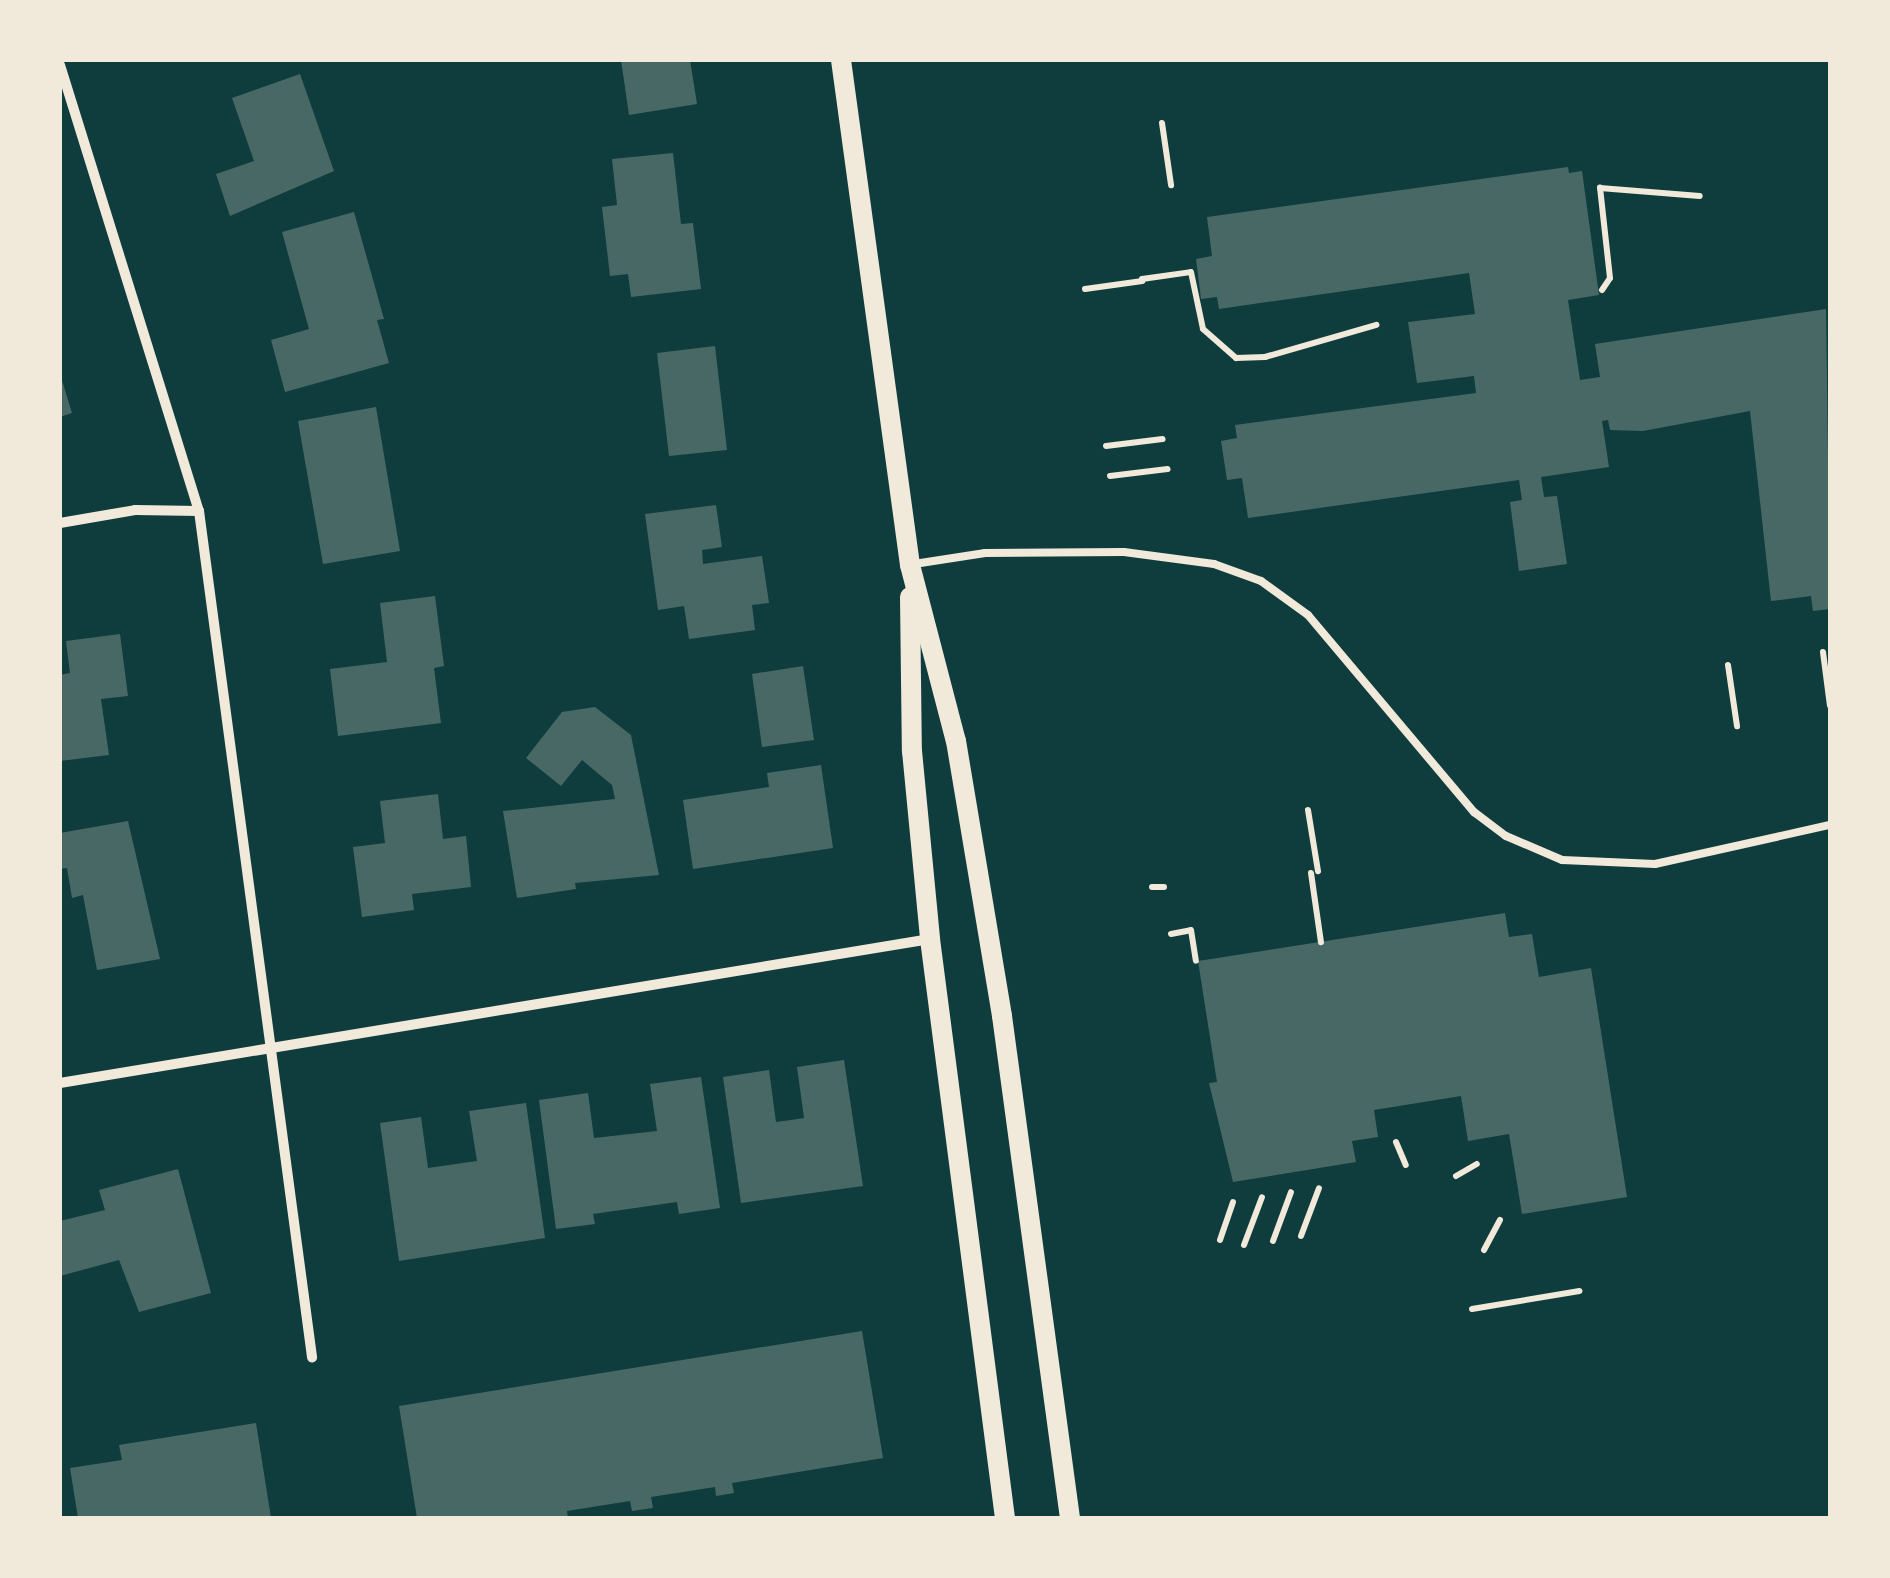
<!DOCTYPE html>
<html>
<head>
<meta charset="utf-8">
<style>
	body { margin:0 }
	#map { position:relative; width:1890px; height:1578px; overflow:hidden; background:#0f3d3e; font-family:Overpass,sans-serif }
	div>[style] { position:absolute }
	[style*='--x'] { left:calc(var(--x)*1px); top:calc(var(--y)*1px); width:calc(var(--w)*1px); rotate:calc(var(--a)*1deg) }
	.building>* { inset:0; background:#486865 }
	.path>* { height:6px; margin:-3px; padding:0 3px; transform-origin:3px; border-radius:3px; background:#f1e9da }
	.service>* { height:8px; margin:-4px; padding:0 4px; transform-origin:4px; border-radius:4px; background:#f1e9da }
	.minor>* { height:10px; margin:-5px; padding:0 5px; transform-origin:5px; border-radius:5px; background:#f1e9da }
	.secondary>* { height:20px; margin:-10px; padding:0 10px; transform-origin:10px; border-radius:10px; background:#f1e9da }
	span { translate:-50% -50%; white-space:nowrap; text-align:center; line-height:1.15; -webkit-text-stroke:10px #f1e9da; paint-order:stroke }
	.frame { position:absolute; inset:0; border:62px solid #f1e9da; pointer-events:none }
</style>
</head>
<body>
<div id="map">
	<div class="building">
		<i style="clip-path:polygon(621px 60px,690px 60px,697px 104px,629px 115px)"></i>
		<i style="clip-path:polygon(300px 74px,334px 171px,230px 216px,216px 174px,254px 161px,232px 98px)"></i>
		<i style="clip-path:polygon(673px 153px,681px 224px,693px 223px,701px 289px,631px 297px,628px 274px,610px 276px,602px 207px,617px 205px,612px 159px)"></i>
		<i style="clip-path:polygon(1568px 167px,1569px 173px,1582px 171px,1599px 295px,1568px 300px,1580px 380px,1600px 377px,1595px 344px,1826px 309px,1830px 609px,1813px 611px,1811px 596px,1771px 601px,1750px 411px,1643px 431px,1610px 430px,1608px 420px,1602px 421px,1609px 467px,1541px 477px,1544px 497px,1557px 496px,1567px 564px,1519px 571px,1510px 502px,1522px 500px,1519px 480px,1248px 518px,1242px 478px,1227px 480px,1221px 441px,1237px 438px,1235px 425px,1476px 393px,1474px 376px,1417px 383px,1408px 322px,1475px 314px,1469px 273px,1219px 309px,1217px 297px,1201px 299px,1196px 259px,1212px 256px,1207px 217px)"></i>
		<i style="clip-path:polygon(354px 212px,384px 319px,377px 320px,389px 363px,285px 392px,271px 340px,309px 329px,282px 232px)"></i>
		<i style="clip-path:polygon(715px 346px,727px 450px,669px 456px,657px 353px)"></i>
		<i style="clip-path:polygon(60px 374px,72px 413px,60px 417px)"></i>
		<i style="clip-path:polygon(376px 407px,400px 551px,323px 564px,298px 421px)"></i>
		<i style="clip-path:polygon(716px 505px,722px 547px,702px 550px,703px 564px,762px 556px,769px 603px,752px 605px,755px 630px,689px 639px,684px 606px,658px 610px,645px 514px)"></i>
		<i style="clip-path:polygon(435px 596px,444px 666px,434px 668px,441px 723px,338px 736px,330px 669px,387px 662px,380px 603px)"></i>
		<i style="clip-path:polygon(120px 634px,128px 696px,101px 699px,109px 755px,60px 761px,60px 675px,70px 673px,66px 641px)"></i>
		<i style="clip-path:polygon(803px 666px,814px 740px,762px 747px,752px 674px)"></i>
		<i style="clip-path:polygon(595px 707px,631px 735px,659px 875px,575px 883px,576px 889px,517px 898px,503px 811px,615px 799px,612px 785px,582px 760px,561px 786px,526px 758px,562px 712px)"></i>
		<i style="clip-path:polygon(821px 765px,833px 848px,693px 869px,683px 800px,769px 787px,767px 773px)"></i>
		<i style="clip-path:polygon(438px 794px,443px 839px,466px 836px,471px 887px,412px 894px,414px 910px,362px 917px,353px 847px,385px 843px,380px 801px)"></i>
		<i style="clip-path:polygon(128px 821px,160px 959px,97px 970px,83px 895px,72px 898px,67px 868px,60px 869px,60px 833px)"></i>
		<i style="clip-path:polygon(1505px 913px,1509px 937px,1532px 934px,1539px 977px,1591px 968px,1627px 1197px,1522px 1214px,1509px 1134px,1468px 1141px,1461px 1096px,1374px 1110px,1378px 1137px,1352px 1141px,1356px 1162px,1233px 1182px,1209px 1083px,1217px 1082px,1198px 961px)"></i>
		<i style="clip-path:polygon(844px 1060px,863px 1186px,741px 1203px,723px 1077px,769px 1070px,776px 1122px,791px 1120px,804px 1118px,797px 1067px)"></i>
		<i style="clip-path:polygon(701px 1077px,720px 1208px,679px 1214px,677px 1202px,593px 1214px,595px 1224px,556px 1229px,539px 1100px,588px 1093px,594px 1138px,657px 1131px,650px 1084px)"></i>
		<i style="clip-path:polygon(526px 1103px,545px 1238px,399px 1261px,380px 1123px,421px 1117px,428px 1168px,477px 1161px,469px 1111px)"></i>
		<i style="clip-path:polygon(178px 1169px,211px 1293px,139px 1312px,119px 1260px,60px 1276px,60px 1221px,105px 1210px,99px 1190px)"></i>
		<i style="clip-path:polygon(862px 1331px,883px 1458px,732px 1483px,734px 1493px,716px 1496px,715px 1487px,651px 1497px,653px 1508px,632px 1511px,630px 1501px,567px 1511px,568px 1518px,417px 1518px,399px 1406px)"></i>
		<i style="clip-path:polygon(256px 1423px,271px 1518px,78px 1518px,70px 1468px,122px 1460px,119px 1445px)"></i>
	</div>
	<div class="path">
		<i style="--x:1162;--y:123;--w:63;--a:81.7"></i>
		<i style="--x:1142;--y:279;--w:49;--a:-8.1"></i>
		<i style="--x:1191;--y:272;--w:58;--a:78.1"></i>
		<i style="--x:1203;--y:329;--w:44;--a:41.3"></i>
		<i style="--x:1236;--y:358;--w:29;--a:-2"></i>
		<i style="--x:1265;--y:357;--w:116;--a:-16.1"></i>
		<i style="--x:1085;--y:289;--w:58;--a:-8"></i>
		<i style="--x:1602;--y:290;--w:14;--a:-56"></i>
		<i style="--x:1610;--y:278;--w:91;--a:-96.3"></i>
		<i style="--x:1600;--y:188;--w:100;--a:4.6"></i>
		<i style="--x:1106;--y:446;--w:57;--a:-7"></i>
		<i style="--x:1110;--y:476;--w:58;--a:-6.9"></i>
		<i style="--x:1823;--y:652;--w:54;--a:82.6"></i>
		<i style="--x:1728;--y:665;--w:62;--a:81.6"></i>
		<i style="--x:1308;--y:810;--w:62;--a:80.7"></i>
		<i style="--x:1311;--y:873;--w:70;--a:81.8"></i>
		<i style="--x:1152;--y:887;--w:12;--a:0"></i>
		<i style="--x:1171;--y:934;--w:20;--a:-11"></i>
		<i style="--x:1191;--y:930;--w:31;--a:81"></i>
		<i style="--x:1396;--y:1142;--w:25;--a:67"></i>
		<i style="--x:1456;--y:1176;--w:24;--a:-30"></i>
		<i style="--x:1301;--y:1236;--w:51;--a:-69.4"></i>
		<i style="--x:1220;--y:1240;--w:40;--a:-71.1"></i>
		<i style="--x:1273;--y:1241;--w:52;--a:-69.8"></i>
		<i style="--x:1244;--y:1245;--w:51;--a:-69.4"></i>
		<i style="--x:1484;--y:1250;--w:34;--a:-62"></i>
		<i style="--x:1472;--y:1309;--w:109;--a:-9.5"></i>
	</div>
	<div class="service">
		<i style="--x:914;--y:564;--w:72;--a:-8.8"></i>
		<i style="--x:985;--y:553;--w:139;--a:-0.4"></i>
		<i style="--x:1124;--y:552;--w:91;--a:7.6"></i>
		<i style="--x:1214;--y:564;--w:50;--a:19.9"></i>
		<i style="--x:1261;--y:581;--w:58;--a:35.9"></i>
		<i style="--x:1308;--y:615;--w:258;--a:49.9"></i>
		<i style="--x:1474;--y:812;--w:40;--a:37"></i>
		<i style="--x:1506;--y:836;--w:61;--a:23.2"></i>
		<i style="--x:1562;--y:860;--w:93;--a:2.5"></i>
		<i style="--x:1655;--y:864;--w:179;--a:-12.6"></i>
	</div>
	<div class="minor">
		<i style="--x:60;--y:65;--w:467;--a:72.7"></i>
		<i style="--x:199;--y:511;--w:854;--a:82.39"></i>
		<i style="--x:60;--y:523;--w:76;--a:-9.8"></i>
		<i style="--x:135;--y:510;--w:64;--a:0.9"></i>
		<i style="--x:60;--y:1083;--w:882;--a:-9.4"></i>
	</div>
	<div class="secondary">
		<i style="--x:841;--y:60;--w:510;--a:82.22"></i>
		<i style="--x:910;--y:565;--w:182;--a:75.4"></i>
		<i style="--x:956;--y:741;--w:279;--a:80.5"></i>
		<i style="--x:1002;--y:1016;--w:507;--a:82.29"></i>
		<i style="--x:910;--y:597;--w:154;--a:89.3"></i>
		<i style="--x:912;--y:751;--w:189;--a:84.5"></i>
		<i style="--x:930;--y:939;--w:584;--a:82.62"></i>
	</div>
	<div class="frame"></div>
</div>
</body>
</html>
